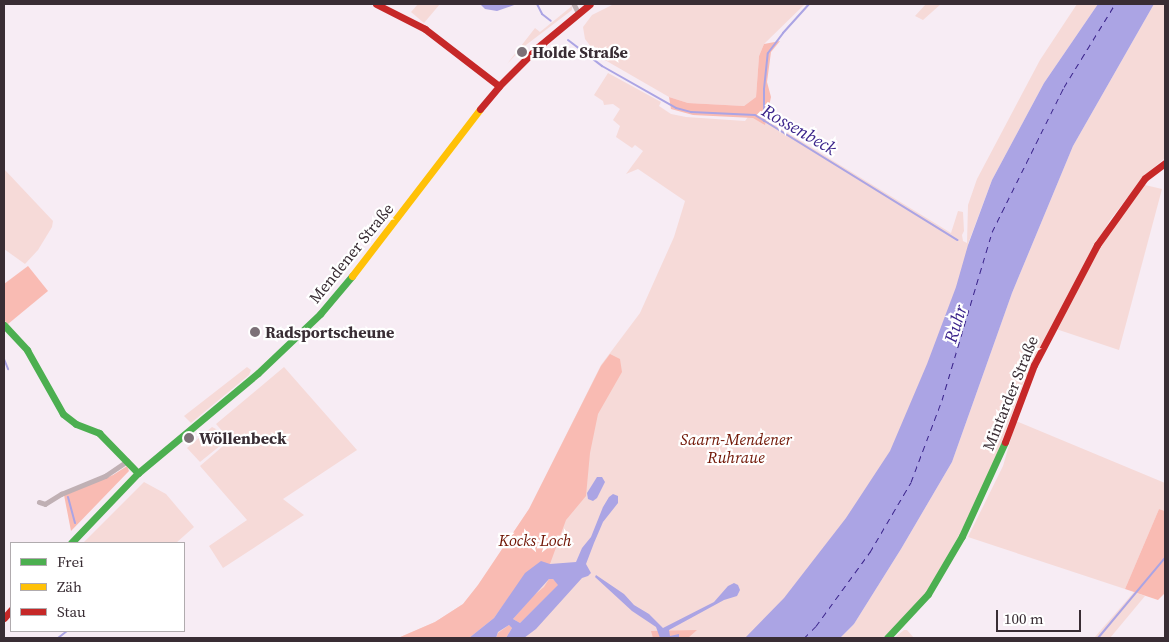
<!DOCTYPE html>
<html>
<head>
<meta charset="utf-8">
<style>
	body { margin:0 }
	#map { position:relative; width:1169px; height:642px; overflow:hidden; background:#f7ecf4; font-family:"Source Serif 4",serif }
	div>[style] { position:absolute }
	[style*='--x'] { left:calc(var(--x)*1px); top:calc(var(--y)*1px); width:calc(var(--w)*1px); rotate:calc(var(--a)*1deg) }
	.green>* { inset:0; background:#f6dad8 }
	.forest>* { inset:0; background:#f9bbb3 }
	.water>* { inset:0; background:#aba4e4 }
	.stream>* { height:2px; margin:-1px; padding:0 1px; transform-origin:1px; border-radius:1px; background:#aba4e4 }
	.ferry>* { height:1px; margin-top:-0.5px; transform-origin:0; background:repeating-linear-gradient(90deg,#3b248b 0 6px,transparent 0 11px) }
	.street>* { height:4.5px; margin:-2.25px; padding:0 2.25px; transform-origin:2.25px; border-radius:2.25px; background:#c0b0b4 }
	.fast>* { height:7px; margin:-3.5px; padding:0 3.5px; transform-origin:3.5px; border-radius:3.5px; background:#4caf50 }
	.slow>* { height:7px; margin:-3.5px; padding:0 3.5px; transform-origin:3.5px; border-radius:3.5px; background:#ffc107 }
	.jam>* { height:7px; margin:-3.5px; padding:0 3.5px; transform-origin:3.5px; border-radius:3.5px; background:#c62828 }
	.dots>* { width:14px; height:14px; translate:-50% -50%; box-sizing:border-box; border:2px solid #fff; border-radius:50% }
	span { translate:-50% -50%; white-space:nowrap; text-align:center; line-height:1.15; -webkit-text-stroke:4.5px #fff; paint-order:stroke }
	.poi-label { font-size:16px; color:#392d34; font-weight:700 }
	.left { translate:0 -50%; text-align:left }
	.street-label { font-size:16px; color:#392d34 }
	.park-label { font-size:16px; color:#6f1403; font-style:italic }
	.water-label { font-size:18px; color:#3b248b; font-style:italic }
	.frame { position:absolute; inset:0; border:5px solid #392d34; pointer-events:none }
	.legend { position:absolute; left:10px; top:542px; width:175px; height:90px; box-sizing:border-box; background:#fff; border:1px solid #b0abae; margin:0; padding:6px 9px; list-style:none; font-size:15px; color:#392d34 }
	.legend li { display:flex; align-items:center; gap:10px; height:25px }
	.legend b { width:25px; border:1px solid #b0abae }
	.scale { position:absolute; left:996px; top:610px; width:85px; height:22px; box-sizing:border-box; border:2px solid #392d34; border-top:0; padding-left:6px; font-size:15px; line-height:18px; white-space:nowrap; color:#392d34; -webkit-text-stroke:4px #fff; paint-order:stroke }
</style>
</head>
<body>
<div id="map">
	<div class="green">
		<i style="clip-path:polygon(418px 4px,440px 4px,424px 23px,411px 12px)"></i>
		<i style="clip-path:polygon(614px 4px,805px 4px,764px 44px,759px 56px,756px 97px,744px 106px,688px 103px,669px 97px,598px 56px,585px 39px,583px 27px,592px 15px)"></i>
		<i style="clip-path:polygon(926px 4px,941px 4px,923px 20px,915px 16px)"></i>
		<i style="clip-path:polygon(1077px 4px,1098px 4px,1044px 83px,992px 180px,968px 244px,993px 260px,793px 638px,398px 638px,435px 622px,463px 604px,478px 585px,529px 509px,601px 365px,640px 313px,674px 237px,685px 201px,638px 169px,626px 174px,643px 151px,635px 145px,632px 148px,616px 137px,620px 126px,613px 120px,620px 109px,613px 104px,604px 105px,603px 101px,594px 95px,608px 73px,661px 102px,659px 106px,671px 114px,686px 117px,745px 121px,751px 113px,755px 113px,951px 233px,958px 211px,963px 212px,964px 231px,962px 235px,963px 241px,967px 243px,968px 205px,977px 179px,1040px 60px)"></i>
		<i style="clip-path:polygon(1154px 4px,1165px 4px,1165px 158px,1145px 175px,1110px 220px,1024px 381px,990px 474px,958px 537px,926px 593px,883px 638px,840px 638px,854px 624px,901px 549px,952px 462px,1012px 293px,1073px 146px)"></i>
		<i style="clip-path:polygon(572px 6px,572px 10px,522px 48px,507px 64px,535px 28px,540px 32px)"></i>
		<i style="clip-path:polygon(4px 169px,53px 221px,52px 227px,38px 250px,25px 264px,4px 249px)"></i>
		<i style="clip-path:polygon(1145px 185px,1162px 189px,1119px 350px,1056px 329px,1105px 238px)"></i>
		<i style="clip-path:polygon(247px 367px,251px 370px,249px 375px,191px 423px,184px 416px)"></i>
		<i style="clip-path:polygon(284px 367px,357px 450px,283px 499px,304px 515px,223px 568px,209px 546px,247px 520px,200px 466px,230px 440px,216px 424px)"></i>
		<i style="clip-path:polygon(1016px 421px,1165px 483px,1165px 511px,1159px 509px,1125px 589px,968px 537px,1003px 466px)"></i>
		<i style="clip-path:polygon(212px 427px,216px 429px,226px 441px,200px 462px,187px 448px)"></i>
		<i style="clip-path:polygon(144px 482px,166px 494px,194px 527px,176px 543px,83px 543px)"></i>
		<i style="clip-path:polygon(1134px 592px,1145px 596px,1110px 638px,1094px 638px)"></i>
		<i style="clip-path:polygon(904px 630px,907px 630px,914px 638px,894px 638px)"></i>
	</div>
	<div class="forest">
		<i style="clip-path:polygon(780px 41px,771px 52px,767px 82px,771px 97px,765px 125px,753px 118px,693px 115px,671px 109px,669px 97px,688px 103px,744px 106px,756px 97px,759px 56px,764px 44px)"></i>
		<i style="clip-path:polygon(28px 266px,48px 291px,8px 324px,4px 320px,4px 284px)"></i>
		<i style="clip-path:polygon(610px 354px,620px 359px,622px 372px,598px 414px,590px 453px,586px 496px,566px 520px,550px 564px,514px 590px,494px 618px,469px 638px,398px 638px,435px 622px,463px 604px,478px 585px,529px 509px,601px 366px)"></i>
		<i style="clip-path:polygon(127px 466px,129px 471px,71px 531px,64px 495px,113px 475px)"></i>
		<i style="clip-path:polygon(1159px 509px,1165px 511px,1165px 593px,1158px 600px,1125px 589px)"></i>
		<i style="clip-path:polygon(549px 579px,553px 579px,559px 585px,520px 623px,513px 619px,533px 596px,544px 587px)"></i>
		<i style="clip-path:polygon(509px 625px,512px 628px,506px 638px,496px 638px,498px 633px)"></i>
		<i style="clip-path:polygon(697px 630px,688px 638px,653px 638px,651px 631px)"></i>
	</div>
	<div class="water">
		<i style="clip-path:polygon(480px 4px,517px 4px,497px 11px,485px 9px)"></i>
		<i style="clip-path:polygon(1098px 4px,1154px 4px,1073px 146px,1012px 293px,952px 462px,901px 549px,854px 624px,840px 638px,745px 638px,784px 598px,846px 518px,890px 451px,927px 364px,956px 287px,968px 245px,992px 180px,1044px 83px)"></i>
		<i style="clip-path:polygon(597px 477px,602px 477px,605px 482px,597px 498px,593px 501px,588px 499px,587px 493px)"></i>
		<i style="clip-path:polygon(evenodd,613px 494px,618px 496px,618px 503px,603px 522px,594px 543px,586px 564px,591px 573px,588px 576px,582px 578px,536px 629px,524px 638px,506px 638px,512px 628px,509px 625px,498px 632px,496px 638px,469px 638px,494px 618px,525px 573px,541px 561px,550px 564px,576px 562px,582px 548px,591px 537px,603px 507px,609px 497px,613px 494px,549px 579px,553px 579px,558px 585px,520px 623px,513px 619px,549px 579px)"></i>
		<i style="clip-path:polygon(596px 575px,624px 594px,634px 605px,649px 614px,663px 628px,714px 602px,728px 586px,734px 583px,738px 585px,740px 590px,737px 596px,724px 600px,669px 630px,670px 636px,679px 634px,679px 638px,660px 638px,656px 627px,632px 611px,595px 577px)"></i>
	</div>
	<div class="stream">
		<i style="--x:537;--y:4;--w:11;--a:63"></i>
		<i style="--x:542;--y:14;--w:11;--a:38"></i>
		<i style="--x:568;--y:40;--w:43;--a:37.4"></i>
		<i style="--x:602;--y:66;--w:85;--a:29.6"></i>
		<i style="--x:676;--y:108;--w:16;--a:15"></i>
		<i style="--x:691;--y:112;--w:64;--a:2.7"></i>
		<i style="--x:755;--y:115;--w:238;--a:31.7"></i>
		<i style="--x:764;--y:121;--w:32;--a:-90"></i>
		<i style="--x:764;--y:89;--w:36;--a:-84"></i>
		<i style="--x:768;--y:53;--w:25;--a:-53"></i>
		<i style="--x:783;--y:33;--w:39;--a:-48"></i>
		<i style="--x:4;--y:359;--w:11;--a:68"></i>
		<i style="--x:68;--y:497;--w:27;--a:75"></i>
		<i style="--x:58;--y:638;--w:11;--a:-38"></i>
		<i style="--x:1098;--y:638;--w:104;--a:-50.1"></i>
	</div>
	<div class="ferry">
		<i style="--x:804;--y:638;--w:17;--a:-45"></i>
		<i style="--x:816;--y:626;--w:92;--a:-53.9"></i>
		<i style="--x:870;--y:552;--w:81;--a:-59.6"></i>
		<i style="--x:911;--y:482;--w:88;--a:-69.3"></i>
		<i style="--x:942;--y:400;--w:175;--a:-73.4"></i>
		<i style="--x:992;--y:232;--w:162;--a:-63.6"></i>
		<i style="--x:1064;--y:87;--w:97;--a:-58.4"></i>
	</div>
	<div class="street">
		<i style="--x:574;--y:4;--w:9;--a:63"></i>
		<i style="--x:39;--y:502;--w:6;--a:18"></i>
		<i style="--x:45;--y:504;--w:19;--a:-32"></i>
		<i style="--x:61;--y:494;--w:48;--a:-22.2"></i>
		<i style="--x:105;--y:476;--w:27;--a:-34"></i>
	</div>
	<div class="fast">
		<i style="--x:4;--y:325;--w:34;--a:47"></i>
		<i style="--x:27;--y:350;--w:73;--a:60.6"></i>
		<i style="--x:63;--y:414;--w:16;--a:38"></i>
		<i style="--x:76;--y:424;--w:25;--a:21"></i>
		<i style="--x:99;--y:433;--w:56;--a:45.7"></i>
		<i style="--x:71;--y:543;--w:97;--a:-46.3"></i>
		<i style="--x:138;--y:473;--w:156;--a:-39.8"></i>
		<i style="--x:258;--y:373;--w:86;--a:-43.6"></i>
		<i style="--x:320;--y:314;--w:50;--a:-49.9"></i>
		<i style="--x:887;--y:638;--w:60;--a:-47"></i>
		<i style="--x:928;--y:594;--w:67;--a:-59.6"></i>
		<i style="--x:962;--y:536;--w:103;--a:-65.4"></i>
	</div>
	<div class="slow">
		<i style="--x:352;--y:276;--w:210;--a:-52.5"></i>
	</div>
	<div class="jam">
		<i style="--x:376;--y:4;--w:55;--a:27"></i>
		<i style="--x:425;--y:29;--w:93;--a:37.6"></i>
		<i style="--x:480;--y:109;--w:30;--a:-50"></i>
		<i style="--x:499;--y:86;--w:55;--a:-45"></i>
		<i style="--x:538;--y:47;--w:67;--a:-39.6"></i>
		<i style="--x:1005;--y:442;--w:82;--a:-69.4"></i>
		<i style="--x:1034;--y:365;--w:136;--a:-62.3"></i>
		<i style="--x:1097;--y:245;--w:82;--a:-54.4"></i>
		<i style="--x:1145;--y:178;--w:25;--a:-37"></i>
		<i style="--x:4;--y:618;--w:11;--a:-49"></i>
	</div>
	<div class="dots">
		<i style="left:522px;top:52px;background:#7c7077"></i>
		<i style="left:255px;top:332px;background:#7c7077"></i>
		<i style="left:189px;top:438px;background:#7c7077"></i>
	</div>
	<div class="poi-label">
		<span class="left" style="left:532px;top:52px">Holde Straße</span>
		<span class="left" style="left:265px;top:332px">Radsportscheune</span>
		<span class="left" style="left:199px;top:438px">Wöllenbeck</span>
	</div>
	<div class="street-label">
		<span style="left:351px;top:253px;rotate:-51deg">Mendener Straße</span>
		<span style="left:1010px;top:393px;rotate:-68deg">Mintarder Straße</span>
	</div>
	<div class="park-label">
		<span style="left:736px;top:448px">Saarn-Mendener<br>Ruhraue</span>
		<span style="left:535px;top:540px">Kocks Loch</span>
	</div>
	<div class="water-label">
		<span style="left:799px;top:130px;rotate:30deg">Rossenbeck</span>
		<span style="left:956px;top:324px;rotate:-73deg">Ruhr</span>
	</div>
	<div class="frame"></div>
	<ul class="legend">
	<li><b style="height:6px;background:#4caf50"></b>Frei</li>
	<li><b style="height:6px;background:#ffc107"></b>Zäh</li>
	<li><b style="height:6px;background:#c62828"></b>Stau</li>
	</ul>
	<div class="scale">100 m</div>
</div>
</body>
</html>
